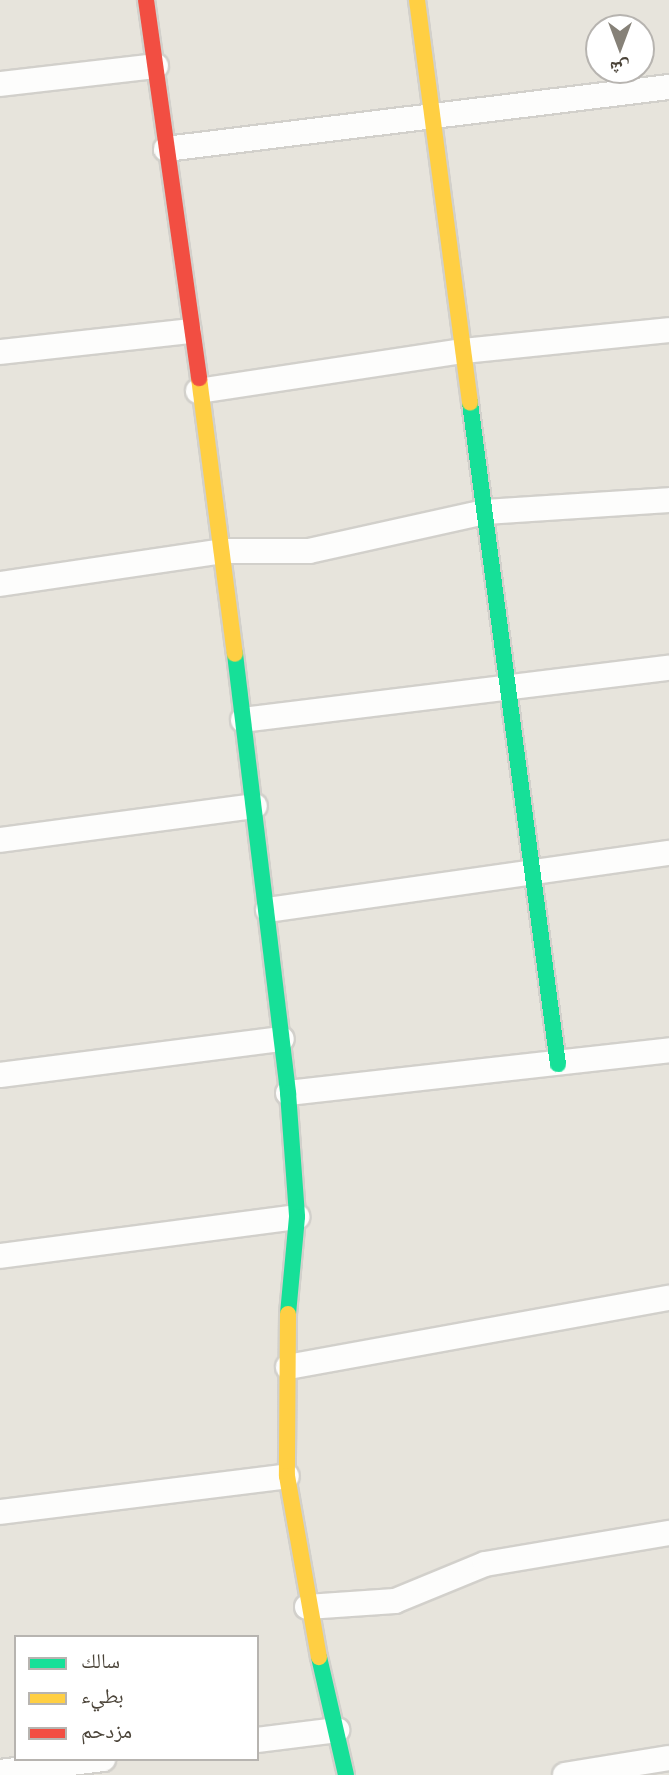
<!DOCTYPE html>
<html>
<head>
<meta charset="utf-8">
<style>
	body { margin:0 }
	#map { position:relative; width:669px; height:1775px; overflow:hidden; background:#f4f2ee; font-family:"Fira Sans","Noto Naskh Arabic",sans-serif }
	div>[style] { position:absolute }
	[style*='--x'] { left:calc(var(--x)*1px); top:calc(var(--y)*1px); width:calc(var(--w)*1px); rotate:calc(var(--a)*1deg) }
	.residential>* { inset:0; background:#e7e4dc }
	.roads { filter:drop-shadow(2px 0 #d2d0cb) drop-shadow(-2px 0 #d2d0cb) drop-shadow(0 2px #d2d0cb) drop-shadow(0 -2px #d2d0cb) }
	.street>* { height:24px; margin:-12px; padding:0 12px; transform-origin:12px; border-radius:12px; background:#fdfdfc }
	.fast>* { height:16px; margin:-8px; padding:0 8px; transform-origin:8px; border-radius:8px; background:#16e098 }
	.slow>* { height:16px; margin:-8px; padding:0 8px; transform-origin:8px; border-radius:8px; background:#ffcf43 }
	.jam>* { height:16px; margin:-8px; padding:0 8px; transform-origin:8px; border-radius:8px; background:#f24e42 }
	span { translate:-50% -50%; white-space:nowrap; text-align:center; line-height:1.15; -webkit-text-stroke:5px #fff; paint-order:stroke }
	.legend { position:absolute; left:14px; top:1635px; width:245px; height:126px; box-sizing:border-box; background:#fff; border:2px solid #b7b4b0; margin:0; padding:9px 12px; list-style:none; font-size:21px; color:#4b4439 }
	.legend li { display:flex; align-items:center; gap:14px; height:35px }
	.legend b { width:35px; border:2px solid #b7b4b0 }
	.north { position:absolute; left:585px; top:14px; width:70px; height:70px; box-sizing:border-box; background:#fff; border:2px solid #b7b4b0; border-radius:50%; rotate:180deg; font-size:19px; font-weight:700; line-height:28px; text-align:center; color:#4b4439 }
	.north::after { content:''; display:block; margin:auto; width:24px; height:32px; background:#868178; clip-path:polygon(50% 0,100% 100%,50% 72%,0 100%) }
</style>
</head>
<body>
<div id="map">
	<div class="residential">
		<i style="clip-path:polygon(evenodd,0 0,669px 0,669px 1775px,0 1775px,0 0,599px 28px,641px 28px,641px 70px,599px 70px,599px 28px,0 0,16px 1637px,257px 1637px,257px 1759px,16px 1759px,16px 1637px)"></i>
	</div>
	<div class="roads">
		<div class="street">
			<i style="--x:0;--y:84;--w:157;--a:-6.6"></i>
			<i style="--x:166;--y:149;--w:507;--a:-7.03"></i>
			<i style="--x:0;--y:352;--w:190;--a:-6.3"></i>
			<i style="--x:198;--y:391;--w:268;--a:-8.6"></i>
			<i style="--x:463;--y:351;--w:207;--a:-5.8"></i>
			<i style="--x:0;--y:584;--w:225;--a:-8.4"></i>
			<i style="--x:223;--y:551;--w:86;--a:0"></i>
			<i style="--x:309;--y:551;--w:180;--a:-12.5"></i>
			<i style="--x:485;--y:512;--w:184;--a:-3.7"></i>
			<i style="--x:243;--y:720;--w:429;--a:-7"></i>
			<i style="--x:0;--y:840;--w:257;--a:-7.6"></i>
			<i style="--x:268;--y:910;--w:405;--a:-8.1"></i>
			<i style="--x:0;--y:1075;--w:284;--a:-7.3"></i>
			<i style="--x:288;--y:1093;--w:383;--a:-6.4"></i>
			<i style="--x:0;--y:1256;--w:300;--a:-7.5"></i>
			<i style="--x:288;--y:1367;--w:387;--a:-10.3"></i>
			<i style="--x:0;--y:1512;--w:289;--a:-7.1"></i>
			<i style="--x:307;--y:1607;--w:88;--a:-3.9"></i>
			<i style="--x:395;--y:1601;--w:97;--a:-22.3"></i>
			<i style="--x:485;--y:1564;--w:187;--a:-9.6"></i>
			<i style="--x:257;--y:1740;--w:81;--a:-7.1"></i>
			<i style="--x:0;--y:1772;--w:104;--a:-7.2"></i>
			<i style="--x:565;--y:1775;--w:105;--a:-9.3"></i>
		</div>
		<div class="fast">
			<i style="--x:470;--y:403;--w:667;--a:82.42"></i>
			<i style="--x:235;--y:654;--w:442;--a:83.1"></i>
			<i style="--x:288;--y:1093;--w:124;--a:85.8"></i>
			<i style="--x:297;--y:1217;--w:97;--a:95.3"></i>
			<i style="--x:319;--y:1657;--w:121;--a:77.1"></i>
		</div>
		<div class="slow">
			<i style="--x:417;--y:0;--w:406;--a:82.5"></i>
			<i style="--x:199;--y:378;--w:278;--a:82.6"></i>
			<i style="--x:288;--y:1314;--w:162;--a:90.4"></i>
			<i style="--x:287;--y:1476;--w:184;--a:80"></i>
		</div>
		<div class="jam">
			<i style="--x:146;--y:0;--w:382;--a:82"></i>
		</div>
	</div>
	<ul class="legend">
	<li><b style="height:9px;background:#16e098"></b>سالك</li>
	<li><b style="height:9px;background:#ffcf43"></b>بطيء</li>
	<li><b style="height:9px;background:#f24e42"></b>مزدحم</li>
	</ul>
	<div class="north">ش</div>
</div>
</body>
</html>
